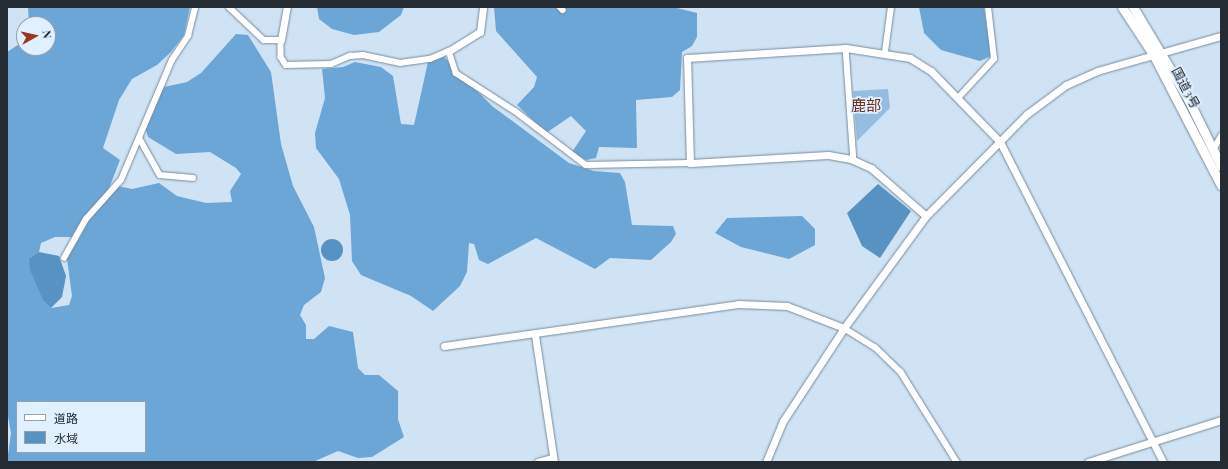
<!DOCTYPE html>
<meta charset="utf-8">
<style>
body{margin:0}
#map{position:relative;width:1228px;height:469px;overflow:hidden;background:#cfe3f5;font-family:"Playfair Display","Noto Sans JP",serif}
div>[style]{position:absolute}
.green>*{inset:0;background:#94bde1}
.forest>*{inset:0;background:#6ca6d7}
.water>*{inset:0;background:#5792c2}
.round{border-radius:50%}
.roads{filter:drop-shadow(0 0 1px #788b9b) drop-shadow(0 0 1px #788b9b)}
.minor>*{height:5.5px;margin:-2.75px;padding:0 2.75px;transform-origin:2.75px;border-radius:2.75px;background:#fff}
.tertiary>*{height:7px;margin:-3.5px;padding:0 3.5px;transform-origin:3.5px;border-radius:3.5px;background:#fff}
.trunk>*{height:9px;margin:-4.5px;padding:0 4.5px;transform-origin:4.5px;border-radius:4.5px;background:#fff}
span{translate:-50% -50%;white-space:nowrap;text-align:center;line-height:1.15;-webkit-text-stroke:3.5px #e0f0ff;paint-order:stroke}
.street-label{font-size:13px;color:#242b32}
.quarter-label{font-size:15px;color:#702d1c}
.frame{position:absolute;inset:0;border:8px solid #242b32;pointer-events:none}
.legend{position:absolute;left:16px;top:401px;width:130px;height:52px;box-sizing:border-box;background:#e0f0ff;border:1px solid #95a1ad;margin:0;padding:5px 7px;list-style:none;font-size:12px;color:#242b32}
.legend li{display:flex;align-items:center;gap:8px;height:20px}
.legend b{width:20px;border:1px solid #95a1ad}
.north{position:absolute;left:16px;top:16px;width:40px;height:40px;box-sizing:border-box;background:#e0f0ff;border:1px solid #95a1ad;border-radius:50%;rotate:82deg;font-size:11px;font-weight:700;line-height:16px;text-align:center;color:#242b32}
.north::after{content:'';display:block;margin:auto;width:14px;height:18px;background:#9e361c;clip-path:polygon(50% 0,100% 100%,50% 72%,0 100%)}
</style>
<div id="map">
<div class="green">
<div style="clip-path:polygon(888px 89px,890px 108px,857px 141px,853px 91px)"></div>
</div>
<div class="forest">
<div style="clip-path:polygon(evenodd,28px 7px,190px 7px,184px 35px,171px 52px,157px 65px,132px 79px,119px 100px,103px 148px,120px 160px,108px 191px,82px 219px,72px 237px,55px 237px,41px 243px,39px 252px,29px 258px,43px 299px,51px 308px,69px 305px,72px 296px,67px 259px,89px 220px,118px 186px,132px 189px,159px 183px,177px 196px,206px 203px,232px 202px,230px 191px,241px 174px,236px 168px,210px 152px,176px 154px,148px 137px,145px 127px,164px 87px,187px 82px,201px 73px,236px 34px,248px 35px,271px 72px,281px 144px,293px 186px,314px 227px,325px 278px,321px 292px,304px 305px,300px 315px,306px 325px,306px 339px,314px 339px,329px 326px,353px 332px,358px 368px,365px 375px,379px 375px,398px 391px,398px 419px,404px 437px,372px 457px,358px 458px,338px 451px,313px 462px,7px 462px,11px 433px,7px 411px,7px 52px,24px 41px,24px 48px,48px 48px,48px 24px,29px 24px,28px 7px,17px 402px,145px 402px,145px 452px,17px 452px,17px 402px)"></div>
<div style="clip-path:polygon(317px 7px,404px 7px,401px 15px,379px 32px,354px 35px,332px 29px,319px 19px)"></div>
<div style="clip-path:polygon(494px 7px,673px 7px,697px 13px,697px 37px,692px 46px,682px 52px,680px 90px,672px 97px,636px 100px,637px 148px,599px 147px,596px 158px,586px 160px,572px 152px,586px 131px,571px 116px,546px 133px,517px 105px,534px 87px,537px 77px,496px 31px)"></div>
<div style="clip-path:polygon(919px 7px,984px 7px,991px 56px,980px 61px,941px 50px,924px 33px)"></div>
<div style="clip-path:polygon(444px 57px,492px 106px,569px 163px,594px 171px,620px 173px,625px 182px,632px 225px,673px 226px,676px 234px,671px 242px,651px 260px,610px 258px,595px 269px,536px 238px,488px 264px,479px 260px,474px 244px,469px 243px,467px 272px,460px 286px,433px 311px,411px 296px,361px 275px,352px 261px,350px 215px,339px 179px,316px 148px,315px 133px,325px 98px,322px 69px,343px 67px,355px 62px,381px 67px,393px 76px,401px 124px,414px 125px,428px 62px)"></div>
<div style="clip-path:polygon(802px 216px,815px 229px,815px 245px,789px 259px,741px 247px,715px 233px,727px 218px)"></div>
</div>
<div class="water">
<div style="clip-path:polygon(878px 184px,911px 211px,880px 258px,862px 246px,847px 213px)"></div>
<div class="round" style="left:321px;top:239px;width:22px;height:22px"></div>
<div style="clip-path:polygon(39px 252px,59px 256px,66px 276px,62px 297px,51px 308px,43px 300px,30px 270px,29px 258px)"></div>
</div>
<div class="roads">
<div class="minor">
<div style="left:229px;top:7px;width:48px;rotate:43.3deg"></div>
<div style="left:264px;top:40px;width:17px"></div>
<div style="left:281px;top:40px;width:17px;rotate:90deg"></div>
<div style="left:281px;top:57px;width:9px;rotate:58deg"></div>
<div style="left:286px;top:65px;width:45px;rotate:-1.3deg"></div>
<div style="left:331px;top:64px;width:21px;rotate:-23deg"></div>
<div style="left:350px;top:56px;width:13px;rotate:-4deg"></div>
<div style="left:363px;top:55px;width:38px;rotate:12deg"></div>
<div style="left:400px;top:63px;width:30px;rotate:-8deg"></div>
<div style="left:430px;top:59px;width:21px;rotate:-23deg"></div>
<div style="left:449px;top:51px;width:23px;rotate:72deg"></div>
<div style="left:456px;top:73px;width:70px;rotate:32.8deg"></div>
<div style="left:515px;top:111px;width:89px;rotate:37.3deg"></div>
<div style="left:586px;top:165px;width:104px;rotate:-1.1deg"></div>
<div style="left:560px;top:7px;width:4px;rotate:45deg"></div>
<div style="left:846px;top:48px;width:113px;rotate:86deg"></div>
<div style="left:885px;top:52px;width:45px;rotate:-82.4deg"></div>
<div style="left:958px;top:98px;width:53px;rotate:-47.3deg"></div>
<div style="left:994px;top:59px;width:52px;rotate:-96.6deg"></div>
<div style="left:140px;top:139px;width:41px;rotate:60.9deg"></div>
<div style="left:160px;top:175px;width:33px;rotate:5deg"></div>
<div style="left:1213px;top:150px;width:16px;rotate:-60deg"></div>
<div style="left:64px;top:258px;width:45px;rotate:-60.6deg"></div>
<div style="left:86px;top:219px;width:52px;rotate:-48.1deg"></div>
<div style="left:121px;top:180px;width:130px;rotate:-67deg"></div>
<div style="left:172px;top:60px;width:29px;rotate:-56deg"></div>
<div style="left:188px;top:36px;width:30px;rotate:-76deg"></div>
<div style="left:844px;top:328px;width:36px;rotate:32deg"></div>
<div style="left:875px;top:347px;width:36px;rotate:44deg"></div>
<div style="left:901px;top:372px;width:106px;rotate:58.1deg"></div>
<div style="left:538px;top:462px;width:16px;rotate:-15deg"></div>
</div>
<div class="tertiary">
<div style="left:281px;top:40px;width:34px;rotate:-80deg"></div>
<div style="left:449px;top:51px;width:36px;rotate:-32deg"></div>
<div style="left:480px;top:32px;width:25px;rotate:-83deg"></div>
<div style="left:926px;top:216px;width:73px;rotate:-138.9deg"></div>
<div style="left:871px;top:168px;width:22px;rotate:-156deg"></div>
<div style="left:851px;top:159px;width:23px;rotate:-170deg"></div>
<div style="left:828px;top:155px;width:138px;rotate:176.7deg"></div>
<div style="left:690px;top:163px;width:105px;rotate:-91.6deg"></div>
<div style="left:687px;top:58px;width:159px;rotate:-3.6deg"></div>
<div style="left:846px;top:48px;width:65px;rotate:8.9deg"></div>
<div style="left:910px;top:58px;width:25px;rotate:32deg"></div>
<div style="left:931px;top:71px;width:99px;rotate:45.8deg"></div>
<div style="left:1000px;top:142px;width:359px;rotate:63deg"></div>
<div style="left:535px;top:335px;width:128px;rotate:81.5deg"></div>
<div style="left:444px;top:346px;width:297px;rotate:-8.1deg"></div>
<div style="left:738px;top:304px;width:49px;rotate:2.3deg"></div>
<div style="left:787px;top:306px;width:61px;rotate:21.1deg"></div>
<div style="left:766px;top:462px;width:44px;rotate:-67.5deg"></div>
<div style="left:783px;top:421px;width:111px;rotate:-56.7deg"></div>
<div style="left:844px;top:328px;width:139px;rotate:-53.8deg"></div>
<div style="left:926px;top:216px;width:144px;rotate:-45.3deg"></div>
<div style="left:1027px;top:114px;width:49px;rotate:-36.6deg"></div>
<div style="left:1066px;top:85px;width:34px;rotate:-24deg"></div>
<div style="left:1097px;top:71px;width:129px;rotate:-15.8deg"></div>
<div style="left:1088px;top:462px;width:139px;rotate:-17.5deg"></div>
</div>
<div class="trunk">
<div style="left:1122px;top:7px;width:56px;rotate:56.6deg"></div>
<div style="left:1153px;top:54px;width:148px;rotate:62.6deg"></div>
<div style="left:1133px;top:7px;width:107px;rotate:59.1deg"></div>
<div style="left:1188px;top:99px;width:75px;rotate:63.8deg"></div>
</div>
</div>
<div class="street-label">
<span style="left:1186px;top:88px;rotate:62deg">国道3号</span>
</div>
<div class="quarter-label">
<span style="left:866px;top:106px">鹿部</span>
</div>
<div class="frame"></div>
<ul class="legend">
<li><b style="height:5px;background:#fff"></b>道路</li>
<li><b style="height:11px;background:#5792c2"></b>水域</li>
</ul>
<div class="north">N</div>
</div>
